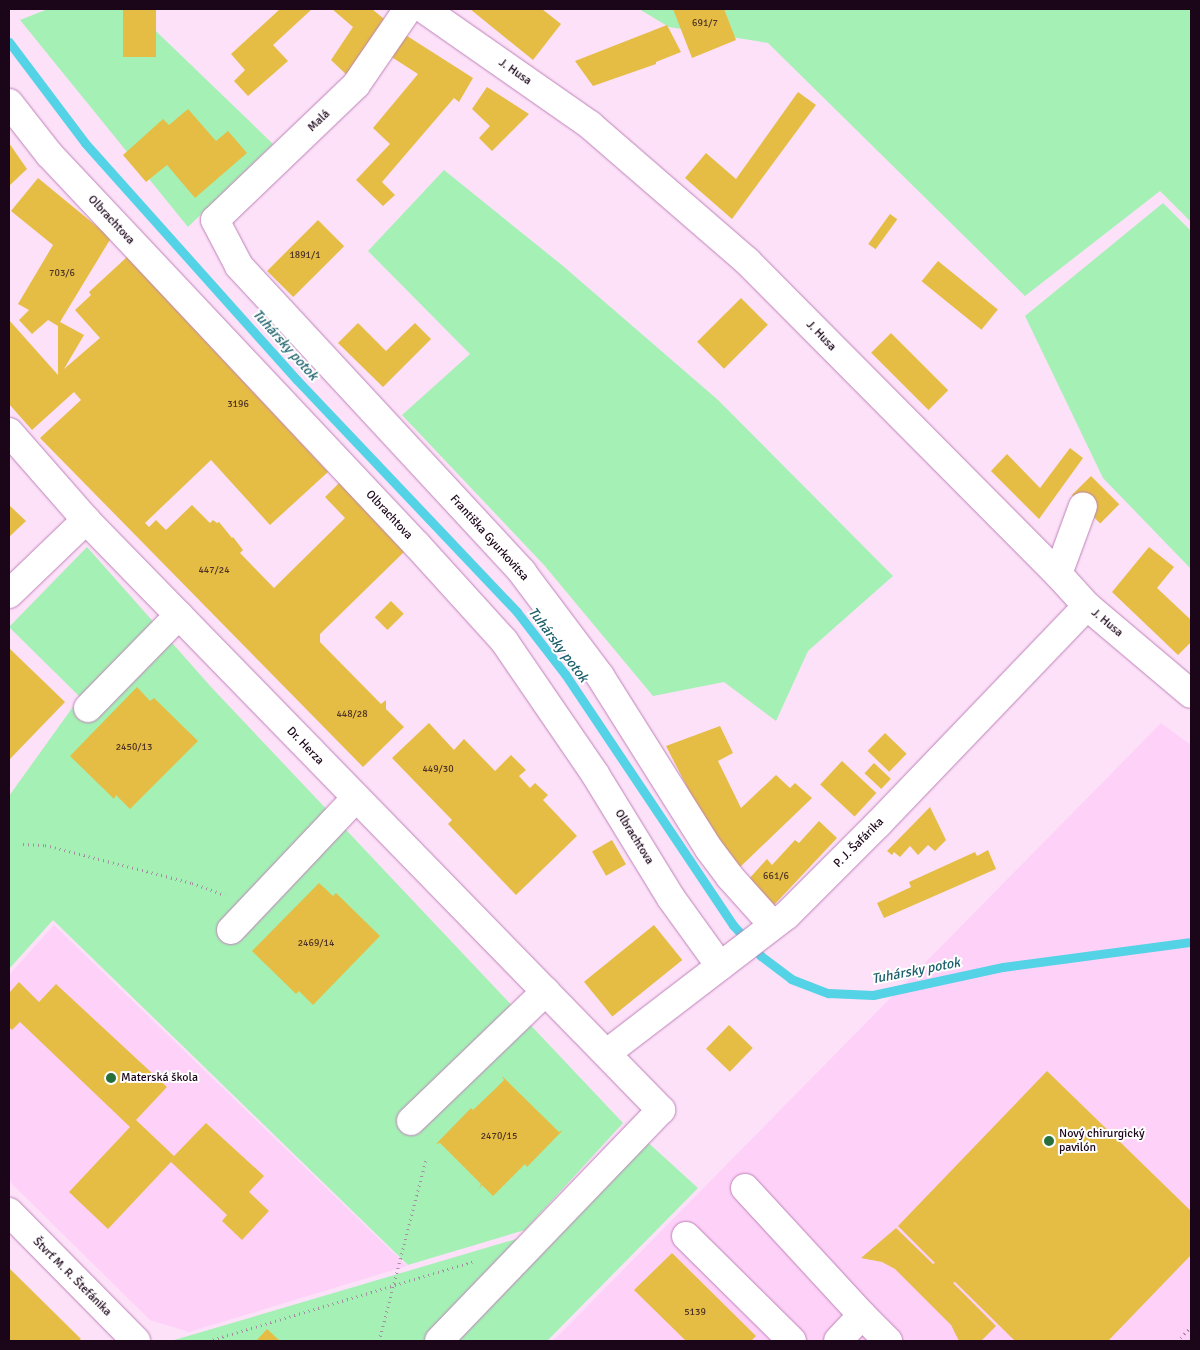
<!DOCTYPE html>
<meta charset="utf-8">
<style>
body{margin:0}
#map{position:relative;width:1200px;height:1350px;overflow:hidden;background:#fce1f8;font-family:Signika,sans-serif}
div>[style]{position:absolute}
.built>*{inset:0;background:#fed2f8}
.green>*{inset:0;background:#a5f0b5}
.stream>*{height:9px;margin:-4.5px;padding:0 4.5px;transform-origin:4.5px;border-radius:4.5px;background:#54d2e6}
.building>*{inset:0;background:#e5bd45;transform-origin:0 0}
.path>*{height:3px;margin-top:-1.5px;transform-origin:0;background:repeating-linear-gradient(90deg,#a68da3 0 1px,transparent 0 5px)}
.roads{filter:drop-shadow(0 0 1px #bf81b9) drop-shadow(0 0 1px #bf81b9)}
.minor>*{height:28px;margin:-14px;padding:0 14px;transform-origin:14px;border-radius:14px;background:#fff}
.dots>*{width:14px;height:14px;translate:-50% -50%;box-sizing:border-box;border:2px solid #fff;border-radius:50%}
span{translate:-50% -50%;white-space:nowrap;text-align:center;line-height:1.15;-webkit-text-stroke:4px #fff;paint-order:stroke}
.number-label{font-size:10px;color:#4e3324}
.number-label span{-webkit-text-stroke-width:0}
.street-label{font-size:12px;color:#1b0519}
.poi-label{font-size:12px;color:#1b0519}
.left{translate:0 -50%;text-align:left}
.water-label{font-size:14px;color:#1b606b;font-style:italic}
.frame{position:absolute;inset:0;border:10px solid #1b0519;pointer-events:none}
</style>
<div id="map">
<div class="built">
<div style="clip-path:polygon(1161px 723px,1191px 745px,1191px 1341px,553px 1341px)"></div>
<div style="clip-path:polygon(54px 925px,407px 1266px,189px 1332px,150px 1320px,9px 1181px,9px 975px)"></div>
</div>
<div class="green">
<div style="clip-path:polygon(48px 9px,133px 9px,273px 144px,188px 227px,20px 20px)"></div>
<div style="clip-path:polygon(639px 9px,1191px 9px,1191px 222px,1160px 191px,1025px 296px,768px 43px,669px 27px)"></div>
<div style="clip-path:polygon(444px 170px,563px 266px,718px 400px,893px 576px,808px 651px,776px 721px,724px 682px,653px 696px,544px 565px,402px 415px,470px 354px,368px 251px)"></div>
<div style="clip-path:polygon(1163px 203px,1191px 231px,1191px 569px,1103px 478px,1025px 316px)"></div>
<div style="clip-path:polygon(87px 547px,212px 688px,623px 1123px,525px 1230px,408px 1265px,53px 920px,9px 969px,9px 796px,80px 697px,9px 627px)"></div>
<div style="clip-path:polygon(633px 1129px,698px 1188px,547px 1341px,171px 1341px,523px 1237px)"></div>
</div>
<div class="stream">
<div style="left:9px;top:42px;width:126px;rotate:53deg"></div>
<div style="left:85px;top:143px;width:318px;rotate:48.2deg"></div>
<div style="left:297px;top:380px;width:320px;rotate:46.5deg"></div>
<div style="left:517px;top:612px;width:78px;rotate:52.3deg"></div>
<div style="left:565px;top:674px;width:302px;rotate:56.2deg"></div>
<div style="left:733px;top:925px;width:42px;rotate:47.9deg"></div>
<div style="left:761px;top:956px;width:38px;rotate:37deg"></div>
<div style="left:791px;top:979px;width:40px;rotate:21deg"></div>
<div style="left:828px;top:993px;width:45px;rotate:2.5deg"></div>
<div style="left:873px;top:995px;width:133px;rotate:-12.2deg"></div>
<div style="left:1003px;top:967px;width:190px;rotate:-7.6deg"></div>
</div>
<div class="building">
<div style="left:123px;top:9px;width:33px;height:48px"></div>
<div style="clip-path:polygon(280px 9px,312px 9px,273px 45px,288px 61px,248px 96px,234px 81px,245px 70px,231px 54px)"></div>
<div style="clip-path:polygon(332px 9px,372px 9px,389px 23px,350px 78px,331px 60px,353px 27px)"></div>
<div style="clip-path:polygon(470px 9px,542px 9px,561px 24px,533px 60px)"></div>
<div style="clip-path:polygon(673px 9px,724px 9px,736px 40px,692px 58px)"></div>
<div style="clip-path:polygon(667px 25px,681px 52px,656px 62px,656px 64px,593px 86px,575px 61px)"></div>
<div style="clip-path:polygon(404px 34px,473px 78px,459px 102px,454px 98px,382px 182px,395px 195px,383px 206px,356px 180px,390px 144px,373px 128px,418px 74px,390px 56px)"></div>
<div style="clip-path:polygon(487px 87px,529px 114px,492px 151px,479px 138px,490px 126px,472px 109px)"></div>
<div style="clip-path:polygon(798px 92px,816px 105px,732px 219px,685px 178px,706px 153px,736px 179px)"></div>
<div style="clip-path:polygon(188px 109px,216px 141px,228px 131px,247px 153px,195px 198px,167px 165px,146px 182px,123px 155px,163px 119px,169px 125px)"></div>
<div style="clip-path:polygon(9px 143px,27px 169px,9px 186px)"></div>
<div style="clip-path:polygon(38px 178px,111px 238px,60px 322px,84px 335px,64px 369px,100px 338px,75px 310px,91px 295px,89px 292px,127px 257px,328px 472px,270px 525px,211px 460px,145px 523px,149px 527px,156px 520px,166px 530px,192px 505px,210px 523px,213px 520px,217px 523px,219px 522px,232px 538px,233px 537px,243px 550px,240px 553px,274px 588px,345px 518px,325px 497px,339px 483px,405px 551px,320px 634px,320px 642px,381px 704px,386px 700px,386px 709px,404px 727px,363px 767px,40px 438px,81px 400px,74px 392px,32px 430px,9px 404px,9px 320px,58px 375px,58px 326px,48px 320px,32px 334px,19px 320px,29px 310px,18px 304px,53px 245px,11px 211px)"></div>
<div style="left:890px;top:214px;width:9px;height:37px;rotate:36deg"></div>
<div style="left:318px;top:220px;width:37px;height:72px;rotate:45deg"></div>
<div style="left:938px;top:261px;width:77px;height:26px;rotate:39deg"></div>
<div style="left:741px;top:298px;width:38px;height:62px;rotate:45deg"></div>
<div style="clip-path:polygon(358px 323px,386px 351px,415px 323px,431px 339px,383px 387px,338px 343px)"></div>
<div style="left:891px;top:333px;width:81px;height:28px;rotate:45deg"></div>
<div style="clip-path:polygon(1070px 448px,1083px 458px,1039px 519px,991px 471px,1007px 454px,1040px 488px)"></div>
<div style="left:1091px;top:476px;width:40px;height:27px;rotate:45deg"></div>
<div style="clip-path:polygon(9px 505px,26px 521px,9px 537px)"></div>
<div style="clip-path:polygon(1149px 547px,1174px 567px,1157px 588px,1191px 620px,1191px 642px,1178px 655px,1112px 592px)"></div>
<div style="left:391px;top:601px;width:18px;height:23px;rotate:45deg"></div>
<div style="clip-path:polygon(9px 648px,65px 702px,9px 760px)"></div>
<div style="clip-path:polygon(137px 687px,150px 701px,154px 698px,198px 741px,130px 809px,116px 795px,114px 799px,70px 756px)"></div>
<div style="clip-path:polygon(429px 723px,454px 750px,464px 739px,495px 771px,511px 755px,526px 770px,519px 776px,530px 788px,535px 783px,548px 795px,543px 800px,577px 836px,516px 895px,448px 824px,452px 820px,392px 758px)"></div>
<div style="clip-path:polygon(720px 726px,733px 753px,718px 761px,741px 808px,776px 775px,790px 788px,795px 783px,812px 798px,737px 870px,721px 853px,666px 746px)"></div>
<div style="left:885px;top:733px;width:30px;height:25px;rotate:44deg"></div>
<div style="left:842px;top:761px;width:47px;height:32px;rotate:43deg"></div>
<div style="left:874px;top:763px;width:23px;height:14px;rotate:43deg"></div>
<div style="clip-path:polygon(930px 807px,946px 840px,935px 851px,928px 845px,918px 855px,910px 846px,900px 857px,894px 852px,892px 855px,887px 851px)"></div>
<div style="clip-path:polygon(819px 821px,837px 838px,774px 905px,748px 880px,767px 859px,772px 865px,795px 840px,799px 843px)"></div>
<div style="left:612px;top:840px;width:28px;height:23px;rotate:60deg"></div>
<div style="clip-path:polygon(988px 850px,996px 869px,884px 918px,877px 903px,911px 887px,909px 882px,975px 852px,977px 856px)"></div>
<div style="clip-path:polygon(319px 883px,333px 896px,336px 893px,380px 936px,313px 1005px,299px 991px,296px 994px,252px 951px)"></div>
<div style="left:654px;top:925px;width:45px;height:90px;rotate:51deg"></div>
<div style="clip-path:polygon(19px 982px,39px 1002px,56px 984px,167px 1087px,136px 1120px,174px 1156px,206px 1123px,264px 1176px,249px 1192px,269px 1211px,242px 1240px,222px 1221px,227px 1215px,171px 1162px,108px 1229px,69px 1192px,130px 1127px,20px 1022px,12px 1030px,9px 1027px,9px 993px)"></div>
<div style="left:729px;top:1025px;width:33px;height:33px;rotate:44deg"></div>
<div style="clip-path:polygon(1047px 1071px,1191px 1211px,1191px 1255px,1108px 1341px,1015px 1341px,955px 1282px,953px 1283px,996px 1326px,981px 1341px,959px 1341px,951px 1325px,895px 1269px,882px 1262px,861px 1258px,896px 1228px,933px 1264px,935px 1263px,898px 1226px)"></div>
<div style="clip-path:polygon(502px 1076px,559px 1132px,563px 1130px,527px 1167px,525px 1164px,493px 1196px,482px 1185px,479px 1189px,481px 1184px,440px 1143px,436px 1144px,471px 1108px,473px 1110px,494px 1090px,504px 1080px)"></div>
<div style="clip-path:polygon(672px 1253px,756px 1336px,751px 1341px,686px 1341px,634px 1290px)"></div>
<div style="clip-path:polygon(9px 1268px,81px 1339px,78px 1341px,9px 1341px)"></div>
<div style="clip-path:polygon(267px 1329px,280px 1341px,256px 1341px)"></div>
</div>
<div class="path">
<div style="left:23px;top:844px;width:22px;rotate:3deg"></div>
<div style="left:45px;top:845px;width:152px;rotate:14.5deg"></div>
<div style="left:192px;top:883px;width:35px;rotate:20deg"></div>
<div style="left:208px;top:1341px;width:279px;rotate:-16.7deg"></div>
<div style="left:379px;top:1341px;width:188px;rotate:-75.5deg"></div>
<div style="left:1177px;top:1341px;width:20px;rotate:-45deg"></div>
</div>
<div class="roads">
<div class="minor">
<div style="left:408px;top:9px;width:92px;rotate:124.4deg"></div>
<div style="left:356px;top:85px;width:195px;rotate:136.2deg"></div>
<div style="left:215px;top:220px;width:52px;rotate:62.4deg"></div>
<div style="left:239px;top:266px;width:417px;rotate:47.2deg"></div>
<div style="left:522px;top:572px;width:130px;rotate:53.1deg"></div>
<div style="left:600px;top:676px;width:204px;rotate:57.8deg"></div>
<div style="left:709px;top:849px;width:35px;rotate:53deg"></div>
<div style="left:730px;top:877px;width:64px;rotate:48.1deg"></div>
<div style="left:424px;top:9px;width:203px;rotate:34.9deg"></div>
<div style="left:590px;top:125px;width:208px;rotate:40.9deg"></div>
<div style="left:747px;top:261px;width:441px;rotate:45.2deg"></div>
<div style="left:1058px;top:574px;width:43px;rotate:47.8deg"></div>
<div style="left:1087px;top:606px;width:136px;rotate:40.2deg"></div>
<div style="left:9px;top:103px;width:65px;rotate:51.9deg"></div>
<div style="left:49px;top:154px;width:537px;rotate:46.74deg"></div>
<div style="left:417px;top:545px;width:130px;rotate:47.8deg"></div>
<div style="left:504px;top:641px;width:161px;rotate:55.6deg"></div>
<div style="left:595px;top:774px;width:145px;rotate:58.5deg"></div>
<div style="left:671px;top:898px;width:84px;rotate:54.2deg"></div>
<div style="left:9px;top:432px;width:117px;rotate:48.8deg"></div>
<div style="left:86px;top:520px;width:824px;rotate:45.74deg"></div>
<div style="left:661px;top:1110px;width:320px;rotate:133.9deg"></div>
<div style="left:1058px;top:574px;width:72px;rotate:-69.8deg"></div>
<div style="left:9px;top:594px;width:107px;rotate:-43.9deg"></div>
<div style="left:88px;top:708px;width:130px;rotate:-45.6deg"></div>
<div style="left:231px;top:930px;width:182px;rotate:-46.6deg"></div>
<div style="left:607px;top:1053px;width:227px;rotate:-37.5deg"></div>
<div style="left:787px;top:915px;width:129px;rotate:-45deg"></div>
<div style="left:878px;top:824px;width:302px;rotate:-46.2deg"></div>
<div style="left:411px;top:1121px;width:187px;rotate:-43.9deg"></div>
<div style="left:745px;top:1188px;width:173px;rotate:47.3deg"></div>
<div style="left:862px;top:1315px;width:35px;rotate:133deg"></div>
<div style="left:9px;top:1212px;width:181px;rotate:45.4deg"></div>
<div style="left:686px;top:1236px;width:149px;rotate:44.7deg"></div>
<div style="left:862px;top:1315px;width:37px;rotate:45deg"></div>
</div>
</div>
<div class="dots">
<div style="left:111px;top:1078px;background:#27703d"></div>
<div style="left:1049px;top:1141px;background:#27703d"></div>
</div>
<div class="number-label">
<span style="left:705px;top:24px">691/7</span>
<span style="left:305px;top:256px">1891/1</span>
<span style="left:62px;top:274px">703/6</span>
<span style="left:238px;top:405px">3196</span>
<span style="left:214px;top:571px">447/24</span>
<span style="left:352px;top:715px">448/28</span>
<span style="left:134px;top:748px">2450/13</span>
<span style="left:438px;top:770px">449/30</span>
<span style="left:776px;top:877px">661/6</span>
<span style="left:316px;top:944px">2469/14</span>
<span style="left:499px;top:1137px">2470/15</span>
<span style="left:695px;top:1313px">5139</span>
</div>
<div class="street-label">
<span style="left:515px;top:72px;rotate:35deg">J. Husa</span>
<span style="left:319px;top:121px;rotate:-44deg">Malá</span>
<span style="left:111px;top:220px;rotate:47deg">Olbrachtova</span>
<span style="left:821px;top:336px;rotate:46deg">J. Husa</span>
<span style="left:389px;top:515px;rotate:47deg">Olbrachtova</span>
<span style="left:489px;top:538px;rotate:48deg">Františka Gyurkovitsa</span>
<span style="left:1107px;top:623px;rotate:40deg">J. Husa</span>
<span style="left:305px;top:746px;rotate:46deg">Dr. Herza</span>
<span style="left:634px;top:837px;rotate:58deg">Olbrachtova</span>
<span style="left:859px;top:843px;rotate:-45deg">P. J. Šafárika</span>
<span style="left:72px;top:1277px;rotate:45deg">Štvrť M. R. Štefánika</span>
</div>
<div class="poi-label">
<span class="left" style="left:121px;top:1078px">Materská škola</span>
<span class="left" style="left:1059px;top:1141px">Nový chirurgický<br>pavilón</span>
</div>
<div class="water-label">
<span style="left:285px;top:345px;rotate:48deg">Tuhársky potok</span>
<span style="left:558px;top:645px;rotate:53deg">Tuhársky potok</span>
<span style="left:916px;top:971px;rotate:-11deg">Tuhársky potok</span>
</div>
<div class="frame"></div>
</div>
